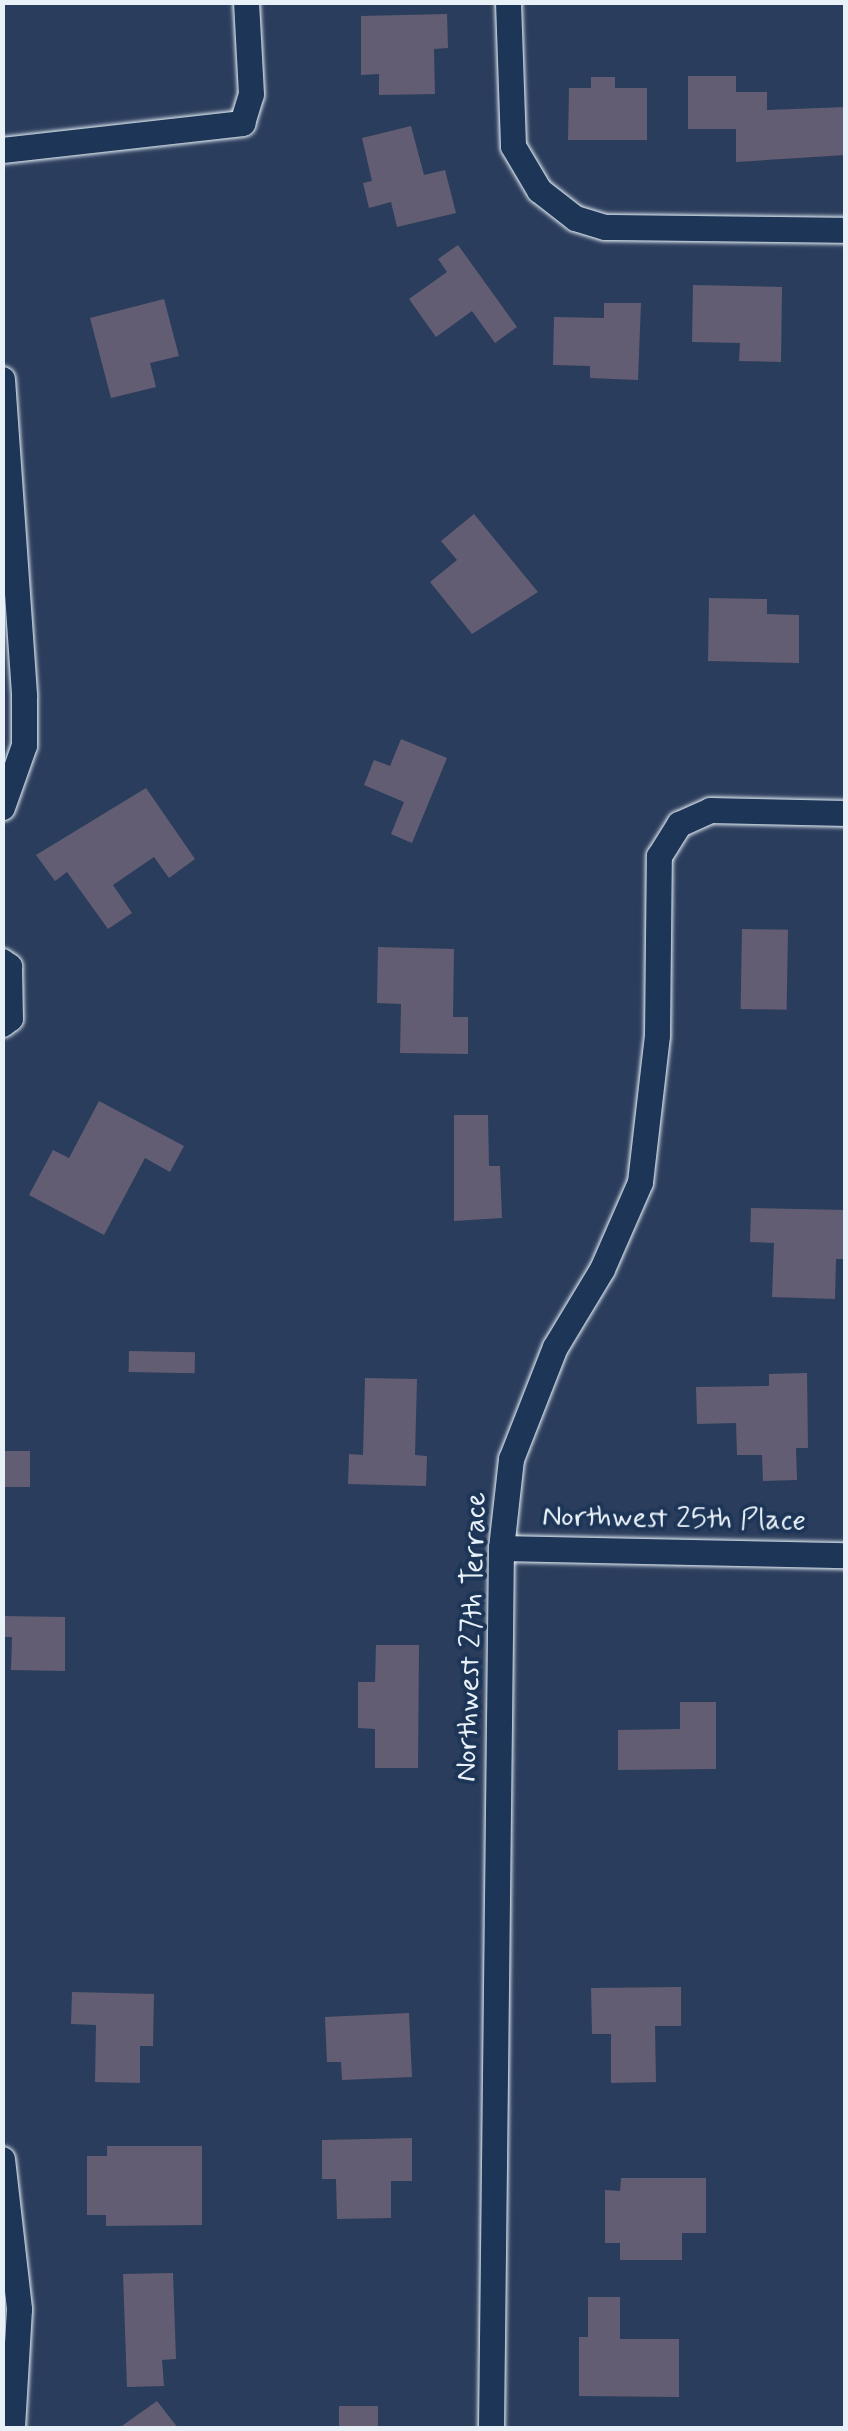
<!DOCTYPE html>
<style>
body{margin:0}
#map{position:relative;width:848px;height:2431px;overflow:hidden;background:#2b3d5c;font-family:Mynerve,sans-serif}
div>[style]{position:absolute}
.building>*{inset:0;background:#625d72;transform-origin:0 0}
.roads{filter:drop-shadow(0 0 2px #e8f1f8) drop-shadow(0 0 2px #e8f1f8)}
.minor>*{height:25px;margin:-12.5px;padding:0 12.5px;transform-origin:12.5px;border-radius:12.5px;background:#1d3557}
span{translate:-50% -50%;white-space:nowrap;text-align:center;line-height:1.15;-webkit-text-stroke:8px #1d3557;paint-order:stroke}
.street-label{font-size:30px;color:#e8f1f8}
.frame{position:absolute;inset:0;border:5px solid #e8f1f8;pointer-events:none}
</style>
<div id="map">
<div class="building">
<div style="clip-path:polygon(447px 14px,448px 48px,434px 49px,435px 94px,379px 95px,379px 74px,361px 75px,361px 16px)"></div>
<div style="clip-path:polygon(688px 76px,736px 76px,736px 92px,767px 92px,767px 110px,846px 107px,846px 155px,736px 162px,736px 129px,688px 129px)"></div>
<div style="clip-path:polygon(591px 77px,615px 77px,615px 88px,647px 88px,647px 140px,568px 140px,569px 88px,591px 88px)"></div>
<div style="clip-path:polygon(411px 126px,424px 175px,445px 170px,456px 213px,397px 227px,391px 202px,369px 208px,363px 183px,372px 181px,362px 138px)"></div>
<div style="clip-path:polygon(458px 245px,517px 327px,495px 343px,472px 311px,436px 337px,409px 299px,447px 272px,438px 259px)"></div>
<div style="clip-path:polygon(693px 285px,782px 287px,781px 362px,739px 361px,740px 343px,692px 342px)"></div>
<div style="clip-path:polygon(164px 299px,179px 356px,150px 363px,156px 387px,111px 398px,90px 318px)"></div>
<div style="clip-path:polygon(604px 303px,641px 303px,638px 380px,590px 378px,590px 366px,553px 365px,554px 317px,604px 318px)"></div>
<div style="clip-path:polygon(474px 514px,538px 592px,472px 634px,430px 582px,457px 560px,441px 541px)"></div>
<div style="clip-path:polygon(709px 598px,767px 599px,767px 614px,799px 615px,799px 663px,708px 661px)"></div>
<div style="clip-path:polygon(401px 739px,447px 758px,412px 843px,391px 834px,404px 802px,364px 785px,374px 760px,390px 766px)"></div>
<div style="clip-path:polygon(146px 788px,195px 859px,169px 878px,154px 857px,113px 885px,132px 913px,108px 929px,67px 872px,55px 881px,36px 855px)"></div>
<div style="left:742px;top:929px;width:46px;height:80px;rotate:1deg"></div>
<div style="clip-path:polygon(378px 947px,454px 949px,453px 1017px,468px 1017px,468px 1054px,400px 1053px,401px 1004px,377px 1003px)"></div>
<div style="clip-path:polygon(99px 1101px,184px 1146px,170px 1172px,145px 1158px,104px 1235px,29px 1195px,53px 1150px,69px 1158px)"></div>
<div style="clip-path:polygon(454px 1115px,488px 1115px,489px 1166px,500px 1166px,502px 1218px,454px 1221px)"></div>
<div style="clip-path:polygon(751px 1208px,846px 1210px,846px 1259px,836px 1259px,835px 1299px,772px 1297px,774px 1243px,750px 1242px)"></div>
<div style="left:129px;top:1351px;width:66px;height:21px;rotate:1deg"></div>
<div style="clip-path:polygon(807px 1373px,808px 1448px,796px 1448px,797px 1480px,763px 1481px,762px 1455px,737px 1455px,736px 1423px,697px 1424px,696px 1387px,769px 1386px,769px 1374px)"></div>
<div style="clip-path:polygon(365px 1378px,417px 1379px,415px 1455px,427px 1456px,426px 1486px,348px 1484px,349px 1454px,363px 1455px)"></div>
<div style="left:2px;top:1451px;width:28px;height:36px"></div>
<div style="clip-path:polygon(2px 1616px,65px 1617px,65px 1671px,11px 1670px,12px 1637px,2px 1637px)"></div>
<div style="clip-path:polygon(376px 1645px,419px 1645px,418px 1768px,375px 1768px,375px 1729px,358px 1728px,358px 1682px,375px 1682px)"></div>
<div style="clip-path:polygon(680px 1702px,716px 1702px,716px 1769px,618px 1770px,618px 1730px,680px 1729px)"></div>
<div style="clip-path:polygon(681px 1987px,681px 2026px,655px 2026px,656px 2082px,611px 2083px,611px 2034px,592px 2034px,591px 1988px)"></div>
<div style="clip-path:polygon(72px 1992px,154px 1994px,153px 2046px,140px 2046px,140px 2083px,95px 2082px,96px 2025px,71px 2024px)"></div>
<div style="clip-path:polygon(409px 2013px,412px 2077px,342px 2080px,341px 2062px,327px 2062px,325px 2017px)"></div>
<div style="clip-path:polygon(412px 2138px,412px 2181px,391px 2181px,391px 2218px,337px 2219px,336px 2179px,322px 2179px,322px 2140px)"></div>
<div style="clip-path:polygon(107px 2146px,202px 2146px,202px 2225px,106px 2226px,106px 2215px,87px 2215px,87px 2156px,107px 2156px)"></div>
<div style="clip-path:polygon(621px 2178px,706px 2178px,706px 2233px,682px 2233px,682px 2260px,620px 2260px,620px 2243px,605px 2243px,605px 2190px,620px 2191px)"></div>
<div style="clip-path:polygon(173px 2273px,176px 2359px,162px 2360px,164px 2386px,127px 2387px,123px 2274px)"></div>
<div style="clip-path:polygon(588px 2297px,620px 2297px,620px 2339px,679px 2339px,679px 2397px,579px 2396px,579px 2337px,588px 2337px)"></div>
<div style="clip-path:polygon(157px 2401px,178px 2428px,119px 2428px)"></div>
<div style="left:339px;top:2406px;width:39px;height:22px"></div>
</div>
<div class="roads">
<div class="minor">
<div style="left:508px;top:2px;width:144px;rotate:88deg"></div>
<div style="left:513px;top:146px;width:51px;rotate:59.4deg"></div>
<div style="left:539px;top:190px;width:46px;rotate:37.9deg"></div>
<div style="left:575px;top:218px;width:31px;rotate:17deg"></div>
<div style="left:605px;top:227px;width:241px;rotate:0.7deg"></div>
<div style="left:2px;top:150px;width:242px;rotate:-6.4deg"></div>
<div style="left:242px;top:123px;width:30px;rotate:-73deg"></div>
<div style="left:251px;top:94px;width:92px;rotate:-93.1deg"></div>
<div style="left:2px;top:379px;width:318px;rotate:86deg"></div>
<div style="left:24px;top:696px;width:49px;rotate:90deg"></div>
<div style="left:24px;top:745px;width:66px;rotate:109.5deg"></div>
<div style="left:2px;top:961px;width:9px;rotate:36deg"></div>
<div style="left:9px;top:966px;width:52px;rotate:88.9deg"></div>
<div style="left:10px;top:1018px;width:10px;rotate:143deg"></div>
<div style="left:501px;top:1548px;width:345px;rotate:1.2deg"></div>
<div style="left:2px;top:2159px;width:151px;rotate:83.5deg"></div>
<div style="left:19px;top:2309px;width:119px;rotate:93.4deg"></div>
<div style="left:491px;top:2428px;width:880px;rotate:-89.35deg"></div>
<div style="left:501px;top:1548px;width:90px;rotate:-83.6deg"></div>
<div style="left:511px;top:1459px;width:120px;rotate:-68.6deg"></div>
<div style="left:555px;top:1347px;width:91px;rotate:-58.9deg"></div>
<div style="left:602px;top:1269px;width:95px;rotate:-66.4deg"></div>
<div style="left:640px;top:1182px;width:148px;rotate:-83.4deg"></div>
<div style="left:657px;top:1035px;width:179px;rotate:-89.4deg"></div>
<div style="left:659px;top:856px;width:38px;rotate:-58deg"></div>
<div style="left:679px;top:824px;width:34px;rotate:-24deg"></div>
<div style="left:710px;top:810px;width:136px;rotate:1.3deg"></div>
</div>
</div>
<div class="street-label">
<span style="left:674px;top:1519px;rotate:1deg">Northwest 25th Place</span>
<span style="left:472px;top:1637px;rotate:-88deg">Northwest 27th Terrace</span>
</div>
<div class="frame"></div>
</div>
